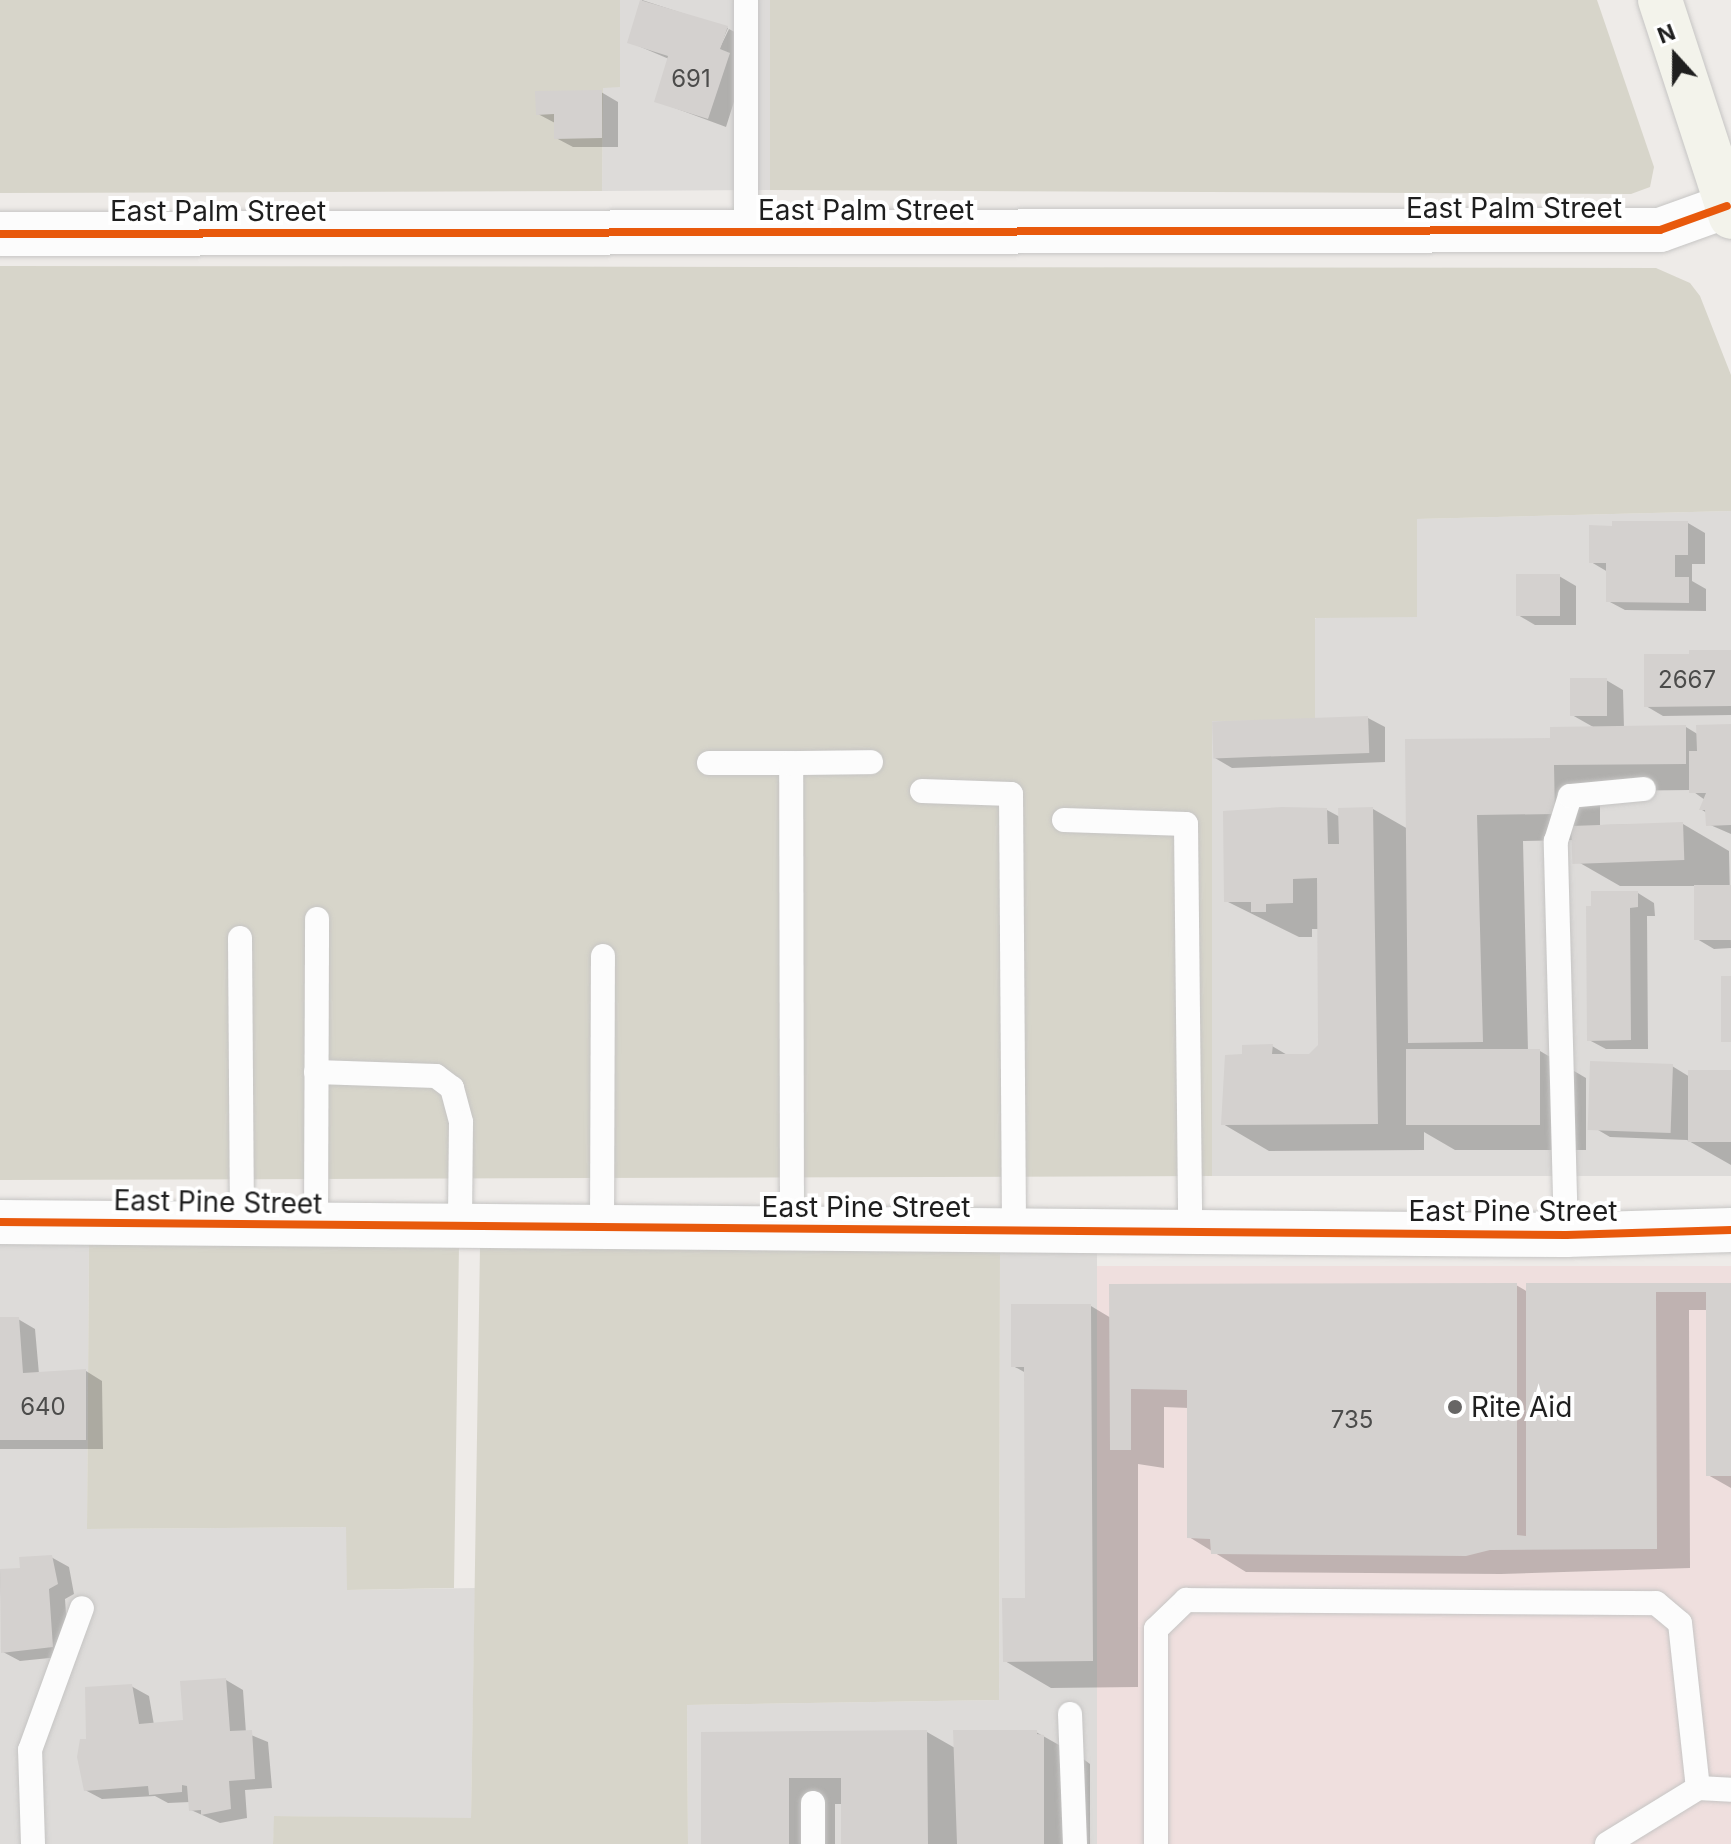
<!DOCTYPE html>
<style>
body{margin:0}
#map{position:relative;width:1731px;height:1844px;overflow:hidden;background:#eeebe8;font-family:Inter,sans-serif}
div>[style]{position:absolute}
.residential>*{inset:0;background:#dddbd9}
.commercial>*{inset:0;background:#efdfde;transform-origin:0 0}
.construction>*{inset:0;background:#d7d5ca}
.shadow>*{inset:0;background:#0003}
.building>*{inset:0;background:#d4d1cf;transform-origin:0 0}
.roads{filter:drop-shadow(0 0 2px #c6c5c4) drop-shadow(0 0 2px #c6c5c4)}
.service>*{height:24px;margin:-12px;padding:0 12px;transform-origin:12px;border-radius:12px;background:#fcfcfc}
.minor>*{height:44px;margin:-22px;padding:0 22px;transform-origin:22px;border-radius:22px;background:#fcfcfc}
.secondary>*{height:44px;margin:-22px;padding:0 22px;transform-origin:22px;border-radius:22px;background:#f3f3eb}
.cycleway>*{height:8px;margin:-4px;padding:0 4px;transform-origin:4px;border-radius:4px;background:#e8590c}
.dots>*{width:22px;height:22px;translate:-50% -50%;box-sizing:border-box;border:4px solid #fff;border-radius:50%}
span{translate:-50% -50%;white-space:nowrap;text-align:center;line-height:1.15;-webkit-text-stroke:8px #fff;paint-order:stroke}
.number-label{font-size:24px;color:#4c4c4b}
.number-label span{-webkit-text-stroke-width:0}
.street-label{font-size:28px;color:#1f1f1f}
.poi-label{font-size:28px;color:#1f1f1f}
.left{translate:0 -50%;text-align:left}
.north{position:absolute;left:1635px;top:16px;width:80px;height:80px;-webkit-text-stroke:6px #fff;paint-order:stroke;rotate:339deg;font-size:22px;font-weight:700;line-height:32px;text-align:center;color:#1f1f1f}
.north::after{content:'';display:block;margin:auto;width:28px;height:36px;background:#1f1f1f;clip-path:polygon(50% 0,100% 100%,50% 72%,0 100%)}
</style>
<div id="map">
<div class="residential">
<div style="clip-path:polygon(620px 0,770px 0,770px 190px,602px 191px,603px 87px,620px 87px)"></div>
<div style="clip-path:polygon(1731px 511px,1731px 1176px,1212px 1176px,1212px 721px,1416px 519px)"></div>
<div style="clip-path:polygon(0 1240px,89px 1240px,87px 1529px,347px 1527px,347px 1590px,475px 1588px,471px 1819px,275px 1816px,273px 1844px,0 1844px)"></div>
<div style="clip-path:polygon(1000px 1250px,1097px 1250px,1098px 1844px,688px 1844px,687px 1705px,999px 1700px)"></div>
</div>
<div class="commercial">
<div style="left:1097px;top:1266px;width:634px;height:578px"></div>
</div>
<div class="construction">
<div style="clip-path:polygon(0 0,620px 0,620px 87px,603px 88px,602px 191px,0 193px)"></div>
<div style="clip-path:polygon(770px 0,1597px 0,1654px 167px,1650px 187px,1631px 194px,770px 190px)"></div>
<div style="clip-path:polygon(0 266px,1656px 268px,1690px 283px,1700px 296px,1731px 375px,1731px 511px,1417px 519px,1417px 617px,1315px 618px,1315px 720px,1212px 721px,1212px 1176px,0 1180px)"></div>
<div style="clip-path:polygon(89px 1240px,459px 1245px,454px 1588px,347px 1590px,346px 1527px,87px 1529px)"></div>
<div style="clip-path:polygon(480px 1246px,1000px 1250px,999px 1700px,687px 1705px,688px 1844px,273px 1844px,274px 1816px,471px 1818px)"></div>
</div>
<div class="shadow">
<div style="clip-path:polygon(642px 0,728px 28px,715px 58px,729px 29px,744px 37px,746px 64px,726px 127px,656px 101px,669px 59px,629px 42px)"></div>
<div style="clip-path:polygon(601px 92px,618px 102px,618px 147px,573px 147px,556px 138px,555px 123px,538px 114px)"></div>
<div style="clip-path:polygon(1688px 523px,1705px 533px,1705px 564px,1692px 564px,1692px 581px,1706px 589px,1706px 611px,1625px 610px,1608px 601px,1608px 572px,1591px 562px)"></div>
<div style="clip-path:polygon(1559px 576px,1576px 586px,1576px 625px,1535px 625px,1518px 615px)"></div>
<div style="clip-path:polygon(1731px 652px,1731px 715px,1663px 716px,1646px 706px,1692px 656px)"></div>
<div style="clip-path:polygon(1606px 680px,1623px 690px,1624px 728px,1686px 727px,1699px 735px,1731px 726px,1731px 834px,1708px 824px,1707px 813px,1702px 810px,1705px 800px,1691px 790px,1600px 791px,1600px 825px,1683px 824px,1729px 851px,1731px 948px,1714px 949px,1697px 939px,1696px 886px,1620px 886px,1573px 859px,1573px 840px,1523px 841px,1528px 1051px,1540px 1051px,1586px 1078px,1586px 1150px,1455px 1150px,1424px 1132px,1424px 1150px,1269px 1151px,1223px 1124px,1244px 1056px,1272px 1046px,1289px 1056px,1310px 1056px,1320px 1046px,1320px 929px,1312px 929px,1312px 937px,1299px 937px,1226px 901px,1327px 810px,1340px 817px,1373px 809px,1408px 829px,1552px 740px,1595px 728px,1572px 715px)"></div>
<div style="clip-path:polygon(1368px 718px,1385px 727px,1385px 762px,1232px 768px,1215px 758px)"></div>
<div style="clip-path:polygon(1638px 893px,1654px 903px,1655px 916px,1647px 916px,1648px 1049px,1606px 1049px,1589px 1040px,1588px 908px)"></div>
<div style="clip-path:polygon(1672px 1066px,1690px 1077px,1731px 1075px,1731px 1165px,1687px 1140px,1610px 1137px,1593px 1127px)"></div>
<div style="clip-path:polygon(1516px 1285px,1528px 1292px,1731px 1285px,1731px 1488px,1708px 1475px,1708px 1310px,1689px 1310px,1690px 1568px,1501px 1574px,1246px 1572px,1189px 1537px,1189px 1408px,1164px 1407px,1164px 1468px,1138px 1464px,1138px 1687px,1051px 1688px,1005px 1661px,1027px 1600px,1026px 1373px,1013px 1366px,1091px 1306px,1111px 1318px)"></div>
<div style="clip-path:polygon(0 1319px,18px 1319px,35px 1329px,39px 1374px,86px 1371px,102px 1381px,103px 1449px,0 1449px)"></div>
<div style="clip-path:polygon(51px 1557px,69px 1567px,74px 1594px,65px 1599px,69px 1656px,20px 1661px,3px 1652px,0 1571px,22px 1570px)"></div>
<div style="clip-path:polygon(226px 1680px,243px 1690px,246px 1733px,268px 1742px,272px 1788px,245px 1790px,247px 1818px,220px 1823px,191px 1810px,190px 1802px,168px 1803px,155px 1796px,102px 1799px,85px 1790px,88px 1740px,131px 1686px,149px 1696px,154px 1725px,186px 1722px)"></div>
<div style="clip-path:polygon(927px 1732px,955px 1748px,1036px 1732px,1082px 1758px,1090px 1764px,1090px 1844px,843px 1844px,843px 1804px,835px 1804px,835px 1844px,703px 1844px,703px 1734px)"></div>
</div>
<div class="building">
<div style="clip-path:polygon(640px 0,728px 26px,720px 49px,730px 53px,708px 119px,654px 102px,668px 56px,627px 43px)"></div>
<div style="clip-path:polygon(602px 90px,602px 138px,554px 139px,554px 114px,536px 115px,535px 91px)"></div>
<div style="clip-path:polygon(1612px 521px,1688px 521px,1688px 555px,1675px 555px,1675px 577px,1689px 577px,1689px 603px,1606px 602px,1606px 563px,1589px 563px,1589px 525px,1612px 526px)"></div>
<div style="left:1516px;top:574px;width:44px;height:42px"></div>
<div style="clip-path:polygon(1689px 650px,1731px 650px,1731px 706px,1644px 707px,1644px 654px,1689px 654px)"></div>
<div style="left:1570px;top:678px;width:37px;height:38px"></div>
<div style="left:1368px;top:716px;width:37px;height:156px;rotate:88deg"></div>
<div style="clip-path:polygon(1731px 724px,1731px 825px,1706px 826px,1705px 810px,1699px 810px,1706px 793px,1689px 793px,1689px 751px,1697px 751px,1696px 725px)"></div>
<div style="clip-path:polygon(1686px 725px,1686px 764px,1554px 765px,1555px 814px,1477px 815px,1483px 1042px,1408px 1043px,1405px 739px,1550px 738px,1550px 727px)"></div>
<div style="clip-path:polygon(1282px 807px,1327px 808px,1328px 844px,1339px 844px,1338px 808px,1373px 807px,1378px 1124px,1221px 1125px,1225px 1055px,1242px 1054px,1242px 1045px,1273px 1044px,1272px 1054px,1309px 1054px,1318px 1045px,1317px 878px,1293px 879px,1293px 903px,1266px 904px,1266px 912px,1251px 912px,1251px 902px,1224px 902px,1223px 811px)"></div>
<div style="left:1683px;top:822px;width:38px;height:112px;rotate:88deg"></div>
<div style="left:1694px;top:885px;width:37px;height:55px"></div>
<div style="clip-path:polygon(1591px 891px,1638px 891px,1638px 907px,1630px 908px,1631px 1040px,1587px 1041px,1586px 906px,1591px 906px)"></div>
<div style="left:1731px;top:976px;width:66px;height:10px;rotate:90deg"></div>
<div style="left:1406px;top:1049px;width:134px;height:76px"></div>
<div style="left:1673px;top:1064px;width:69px;height:83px;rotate:92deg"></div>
<div style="left:1731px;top:1070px;width:72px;height:43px;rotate:90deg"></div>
<div style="clip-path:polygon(1517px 1283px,1517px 1535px,1526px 1536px,1526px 1283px,1731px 1283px,1731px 1476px,1706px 1476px,1706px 1292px,1656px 1292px,1657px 1549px,1490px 1550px,1466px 1556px,1211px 1554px,1210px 1539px,1187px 1538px,1187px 1390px,1131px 1389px,1131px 1450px,1110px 1450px,1109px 1284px)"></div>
<div style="clip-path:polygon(1011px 1304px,1091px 1304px,1093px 1661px,1003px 1662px,1002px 1598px,1025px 1598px,1024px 1367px,1011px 1367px)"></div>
<div style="clip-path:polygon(0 1317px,19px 1317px,23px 1373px,86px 1369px,86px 1440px,0 1440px)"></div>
<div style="clip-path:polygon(52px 1555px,58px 1584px,49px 1589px,53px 1647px,1px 1653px,0 1569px,20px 1568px,19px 1557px)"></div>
<div style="clip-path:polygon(226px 1678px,230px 1731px,252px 1730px,255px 1779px,229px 1781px,231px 1809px,201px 1815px,201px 1810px,189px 1811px,187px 1786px,182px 1785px,182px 1792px,149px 1795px,148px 1786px,84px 1791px,77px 1757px,80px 1739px,86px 1739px,85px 1687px,132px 1684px,139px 1724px,183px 1720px,180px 1681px)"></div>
<div style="clip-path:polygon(927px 1730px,928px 1844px,841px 1844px,841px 1778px,789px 1778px,789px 1844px,701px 1844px,701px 1732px)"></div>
<div style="clip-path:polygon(953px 1730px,1037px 1730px,1037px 1734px,1044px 1735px,1044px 1844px,957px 1844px)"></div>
</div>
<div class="roads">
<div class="service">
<div style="left:746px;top:0;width:232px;rotate:90deg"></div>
<div style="left:709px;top:763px;width:82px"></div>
<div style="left:922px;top:791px;width:89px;rotate:1.9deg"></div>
<div style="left:1011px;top:794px;width:436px;rotate:89.6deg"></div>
<div style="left:1064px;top:820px;width:122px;rotate:1.9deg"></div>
<div style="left:1186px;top:824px;width:408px;rotate:89.4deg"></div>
<div style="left:240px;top:938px;width:286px;rotate:89.6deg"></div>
<div style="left:316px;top:1072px;width:120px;rotate:1.9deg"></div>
<div style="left:436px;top:1076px;width:20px;rotate:37deg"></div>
<div style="left:452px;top:1088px;width:35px;rotate:75deg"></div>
<div style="left:461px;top:1122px;width:104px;rotate:90.6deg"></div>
<div style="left:316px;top:1225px;width:306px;rotate:-89.8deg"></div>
<div style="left:602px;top:1227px;width:271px;rotate:-89.8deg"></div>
<div style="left:792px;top:1229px;width:466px;rotate:-90.1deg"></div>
<div style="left:791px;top:763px;width:80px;rotate:-0.7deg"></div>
<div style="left:1566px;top:1235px;width:394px;rotate:-91.5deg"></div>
<div style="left:1556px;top:841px;width:47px;rotate:-72.7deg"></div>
<div style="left:1570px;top:796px;width:74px;rotate:-5.4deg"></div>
<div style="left:1070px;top:1714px;width:130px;rotate:87.8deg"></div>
<div style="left:813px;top:1803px;width:41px;rotate:90deg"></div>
<div style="left:33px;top:1844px;width:94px;rotate:-91.8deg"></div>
<div style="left:30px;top:1750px;width:151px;rotate:-69.9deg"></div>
<div style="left:1156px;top:1844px;width:215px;rotate:-90deg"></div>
<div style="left:1156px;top:1629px;width:42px;rotate:-44deg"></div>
<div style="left:1186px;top:1600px;width:470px;rotate:0.4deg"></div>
<div style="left:1656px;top:1603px;width:31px;rotate:40deg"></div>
<div style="left:1680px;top:1623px;width:166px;rotate:83.8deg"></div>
<div style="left:1698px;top:1788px;width:33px;rotate:3deg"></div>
<div style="left:1607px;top:1844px;width:107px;rotate:-31.6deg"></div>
</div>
<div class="minor">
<div style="left:0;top:234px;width:1660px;rotate:-0.14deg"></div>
<div style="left:1660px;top:230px;width:71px;rotate:-19.7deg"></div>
<div style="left:0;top:1222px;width:1566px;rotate:0.48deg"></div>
<div style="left:1566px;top:1235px;width:165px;rotate:-1.7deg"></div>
</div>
<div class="secondary">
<div style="left:1660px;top:0;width:228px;rotate:71.9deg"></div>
</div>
</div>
<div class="cycleway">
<div style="left:0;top:234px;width:1660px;rotate:-0.14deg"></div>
<div style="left:1660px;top:230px;width:71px;rotate:-19.7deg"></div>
<div style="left:0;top:1222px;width:1566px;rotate:0.48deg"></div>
<div style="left:1566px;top:1235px;width:165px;rotate:-1.7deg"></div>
</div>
<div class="dots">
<div style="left:1455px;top:1407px;background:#676665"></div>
</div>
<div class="number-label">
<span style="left:691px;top:79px">691</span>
<span style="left:1687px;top:680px">2667</span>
<span style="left:43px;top:1407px">640</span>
<span style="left:1352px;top:1420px">735</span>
</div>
<div class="street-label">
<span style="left:1514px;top:208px">East Palm Street</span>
<span style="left:866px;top:210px">East Palm Street</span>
<span style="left:218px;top:211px">East Palm Street</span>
<span style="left:218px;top:1202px;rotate:1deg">East Pine Street</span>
<span style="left:866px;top:1207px">East Pine Street</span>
<span style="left:1513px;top:1211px">East Pine Street</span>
</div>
<div class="poi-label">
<span class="left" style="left:1471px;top:1407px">Rite Aid</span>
</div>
<div class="north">N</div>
</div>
